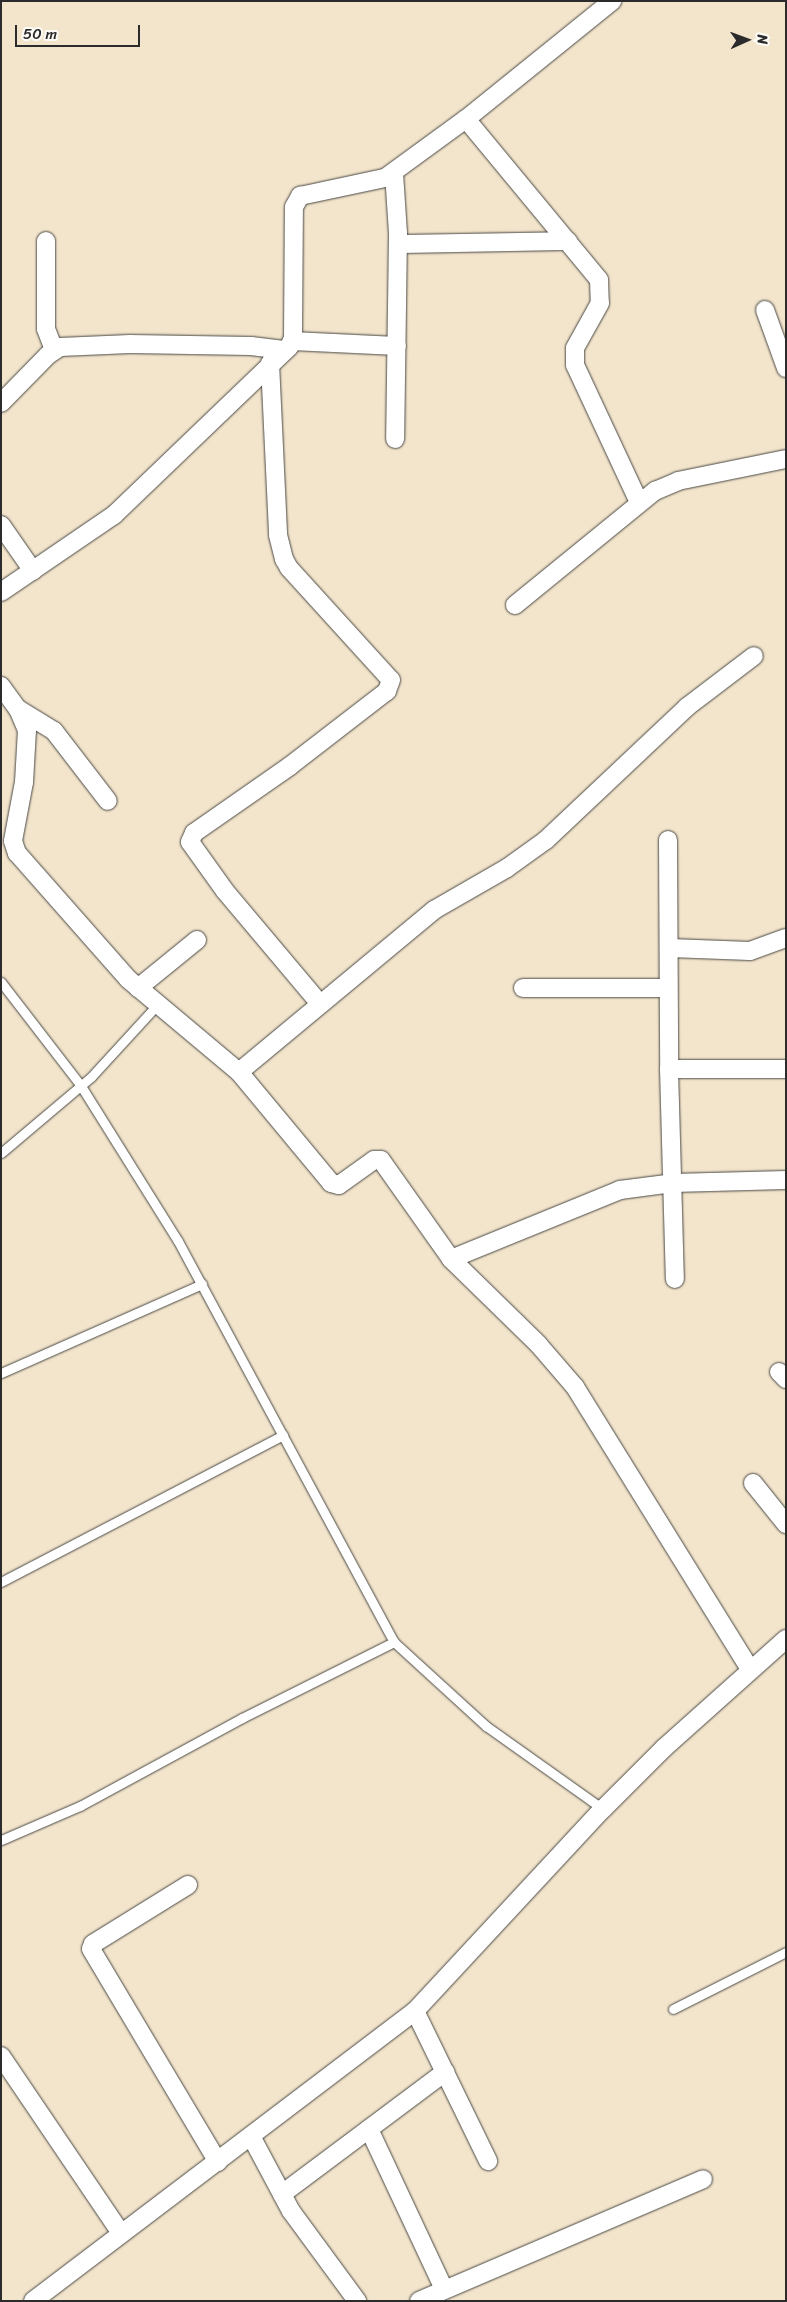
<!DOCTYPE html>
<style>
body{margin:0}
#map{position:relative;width:787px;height:2302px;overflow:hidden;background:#f3e5cc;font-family:Sriracha,sans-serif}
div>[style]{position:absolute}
.roads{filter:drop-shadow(0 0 1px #494743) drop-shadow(0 0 1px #494743)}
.service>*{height:9px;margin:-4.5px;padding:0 4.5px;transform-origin:4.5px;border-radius:4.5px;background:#fff}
.minor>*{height:18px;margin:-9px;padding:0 9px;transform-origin:9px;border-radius:9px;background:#fff}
span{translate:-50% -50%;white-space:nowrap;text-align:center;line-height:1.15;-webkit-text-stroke:5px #fdfcf7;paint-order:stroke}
.frame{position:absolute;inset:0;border:2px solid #2b2b2b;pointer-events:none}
.north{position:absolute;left:722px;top:15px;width:50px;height:50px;-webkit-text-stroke:4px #fdfcf7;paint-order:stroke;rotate:88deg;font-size:14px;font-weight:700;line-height:20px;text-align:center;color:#2b2b2b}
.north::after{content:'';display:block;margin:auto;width:18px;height:22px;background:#2b2b2b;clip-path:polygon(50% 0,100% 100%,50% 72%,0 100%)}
.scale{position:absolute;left:15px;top:25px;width:125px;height:22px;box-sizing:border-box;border:2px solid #2b2b2b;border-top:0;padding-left:6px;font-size:15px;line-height:18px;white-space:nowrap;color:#2b2b2b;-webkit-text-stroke:4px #fdfcf7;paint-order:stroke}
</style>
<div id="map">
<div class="roads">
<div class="service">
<div style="left:1px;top:982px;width:131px;rotate:52.4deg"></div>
<div style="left:81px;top:1086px;width:183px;rotate:58deg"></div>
<div style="left:178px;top:1241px;width:455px;rotate:61.7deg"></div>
<div style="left:394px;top:1642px;width:125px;rotate:42.4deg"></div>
<div style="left:486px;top:1726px;width:143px;rotate:35.4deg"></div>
<div style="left:1px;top:1153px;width:118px;rotate:-40.2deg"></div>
<div style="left:91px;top:1077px;width:96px;rotate:-47.5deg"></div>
<div style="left:1px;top:1373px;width:220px;rotate:-23.9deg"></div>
<div style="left:1px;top:1582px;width:318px;rotate:-27.5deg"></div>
<div style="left:1px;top:1840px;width:86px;rotate:-23.3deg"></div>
<div style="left:80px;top:1806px;width:184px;rotate:-28.5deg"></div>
<div style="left:242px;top:1718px;width:170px;rotate:-26.6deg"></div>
<div style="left:673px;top:2009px;width:127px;rotate:-26.8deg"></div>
</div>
<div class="minor">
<div style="left:466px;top:119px;width:209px;rotate:50.4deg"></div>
<div style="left:599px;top:280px;width:23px;rotate:88deg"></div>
<div style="left:600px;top:303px;width:51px;rotate:119.1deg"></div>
<div style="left:575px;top:348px;width:17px;rotate:90deg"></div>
<div style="left:575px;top:365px;width:151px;rotate:65deg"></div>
<div style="left:394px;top:173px;width:61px;rotate:86.2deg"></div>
<div style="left:398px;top:234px;width:205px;rotate:90.8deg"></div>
<div style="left:46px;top:241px;width:88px;rotate:90deg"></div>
<div style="left:46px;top:329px;width:22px;rotate:69deg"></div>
<div style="left:398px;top:244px;width:170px;rotate:-1deg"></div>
<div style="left:765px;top:310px;width:62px;rotate:70.1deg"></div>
<div style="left:292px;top:341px;width:105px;rotate:2.7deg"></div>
<div style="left:270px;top:363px;width:172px;rotate:87.3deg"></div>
<div style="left:278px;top:535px;width:25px;rotate:76deg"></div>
<div style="left:284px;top:559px;width:10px;rotate:61deg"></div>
<div style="left:289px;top:568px;width:151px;rotate:47.7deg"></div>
<div style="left:391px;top:680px;width:12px;rotate:110deg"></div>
<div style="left:387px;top:691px;width:123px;rotate:142.3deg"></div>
<div style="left:290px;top:766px;width:117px;rotate:145.1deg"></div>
<div style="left:194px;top:833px;width:10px;rotate:114deg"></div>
<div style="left:190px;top:842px;width:60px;rotate:54.5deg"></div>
<div style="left:225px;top:891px;width:148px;rotate:49.9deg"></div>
<div style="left:1px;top:403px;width:67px;rotate:-45.6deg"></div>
<div style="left:48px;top:355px;width:14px;rotate:-34deg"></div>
<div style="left:60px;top:347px;width:70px;rotate:-2.5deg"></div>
<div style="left:130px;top:344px;width:121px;rotate:0.9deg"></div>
<div style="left:251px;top:346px;width:35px;rotate:7deg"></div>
<div style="left:1px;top:525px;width:56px;rotate:55.2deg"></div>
<div style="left:1px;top:592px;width:137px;rotate:-34.3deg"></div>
<div style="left:114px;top:515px;width:243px;rotate:-43.8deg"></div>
<div style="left:289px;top:347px;width:10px;rotate:-66deg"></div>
<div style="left:293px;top:338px;width:131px;rotate:-89.6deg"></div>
<div style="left:294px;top:207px;width:13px;rotate:-61deg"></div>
<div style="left:300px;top:196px;width:87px;rotate:-12deg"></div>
<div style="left:385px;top:178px;width:100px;rotate:-36.1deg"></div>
<div style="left:466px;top:119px;width:188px;rotate:-38.9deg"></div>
<div style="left:515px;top:605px;width:181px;rotate:-39.2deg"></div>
<div style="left:655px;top:491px;width:25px;rotate:-23deg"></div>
<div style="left:678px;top:481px;width:110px;rotate:-11.5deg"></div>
<div style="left:1px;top:686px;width:29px;rotate:54deg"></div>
<div style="left:18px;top:709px;width:23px;rotate:67deg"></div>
<div style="left:27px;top:730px;width:52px;rotate:93.3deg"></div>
<div style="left:24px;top:782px;width:60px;rotate:100.6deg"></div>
<div style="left:13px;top:841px;width:13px;rotate:72deg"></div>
<div style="left:17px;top:853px;width:168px;rotate:48.6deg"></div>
<div style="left:128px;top:979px;width:145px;rotate:40deg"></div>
<div style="left:239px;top:1072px;width:144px;rotate:50.3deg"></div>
<div style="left:331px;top:1183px;width:8px;rotate:14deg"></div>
<div style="left:339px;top:1185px;width:43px;rotate:-35.5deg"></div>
<div style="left:374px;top:1160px;width:7px"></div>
<div style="left:381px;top:1160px;width:121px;rotate:54.7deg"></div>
<div style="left:451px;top:1259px;width:122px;rotate:44.3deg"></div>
<div style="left:538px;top:1344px;width:57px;rotate:49.3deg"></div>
<div style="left:575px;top:1387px;width:332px;rotate:58.2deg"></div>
<div style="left:18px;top:709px;width:42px;rotate:31.4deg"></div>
<div style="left:54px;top:731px;width:88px;rotate:52.4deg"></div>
<div style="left:668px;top:840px;width:229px;rotate:89.7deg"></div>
<div style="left:669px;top:1069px;width:210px;rotate:88.4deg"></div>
<div style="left:670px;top:948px;width:80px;rotate:2.1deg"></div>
<div style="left:750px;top:951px;width:38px;rotate:-20deg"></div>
<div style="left:138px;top:988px;width:76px;rotate:-39.1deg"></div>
<div style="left:523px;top:988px;width:144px"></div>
<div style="left:669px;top:1069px;width:117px"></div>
<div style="left:239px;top:1072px;width:254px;rotate:-39.7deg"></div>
<div style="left:434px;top:910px;width:84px;rotate:-29.9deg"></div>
<div style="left:507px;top:868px;width:48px;rotate:-35.7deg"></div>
<div style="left:546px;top:840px;width:194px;rotate:-43.3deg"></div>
<div style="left:687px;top:707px;width:84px;rotate:-37.3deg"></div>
<div style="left:451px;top:1259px;width:183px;rotate:-22.2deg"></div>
<div style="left:620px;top:1190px;width:53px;rotate:-7.5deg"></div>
<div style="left:673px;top:1183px;width:113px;rotate:-1.5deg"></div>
<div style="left:779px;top:1372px;width:10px;rotate:45deg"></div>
<div style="left:753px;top:1483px;width:53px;rotate:51.2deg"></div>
<div style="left:188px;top:1885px;width:112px;rotate:148.2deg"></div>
<div style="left:93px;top:1944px;width:5px;rotate:112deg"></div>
<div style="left:91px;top:1949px;width:248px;rotate:59.2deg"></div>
<div style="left:415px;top:2011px;width:167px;rotate:64deg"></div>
<div style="left:1px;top:2056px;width:212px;rotate:55.9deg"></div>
<div style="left:369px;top:2129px;width:177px;rotate:64.9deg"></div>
<div style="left:252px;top:2138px;width:83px;rotate:61.9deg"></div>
<div style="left:291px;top:2211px;width:112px;rotate:53.7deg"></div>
<div style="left:282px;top:2194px;width:204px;rotate:-36.8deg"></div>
<div style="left:33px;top:2301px;width:480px;rotate:-37.2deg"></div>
<div style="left:415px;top:2011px;width:276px;rotate:-47.1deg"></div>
<div style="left:603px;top:1809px;width:86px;rotate:-45deg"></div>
<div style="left:664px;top:1748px;width:164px;rotate:-41.8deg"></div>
<div style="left:419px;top:2301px;width:309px;rotate:-23.2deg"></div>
</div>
</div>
<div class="frame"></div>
<div class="north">N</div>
<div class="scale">50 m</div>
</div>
